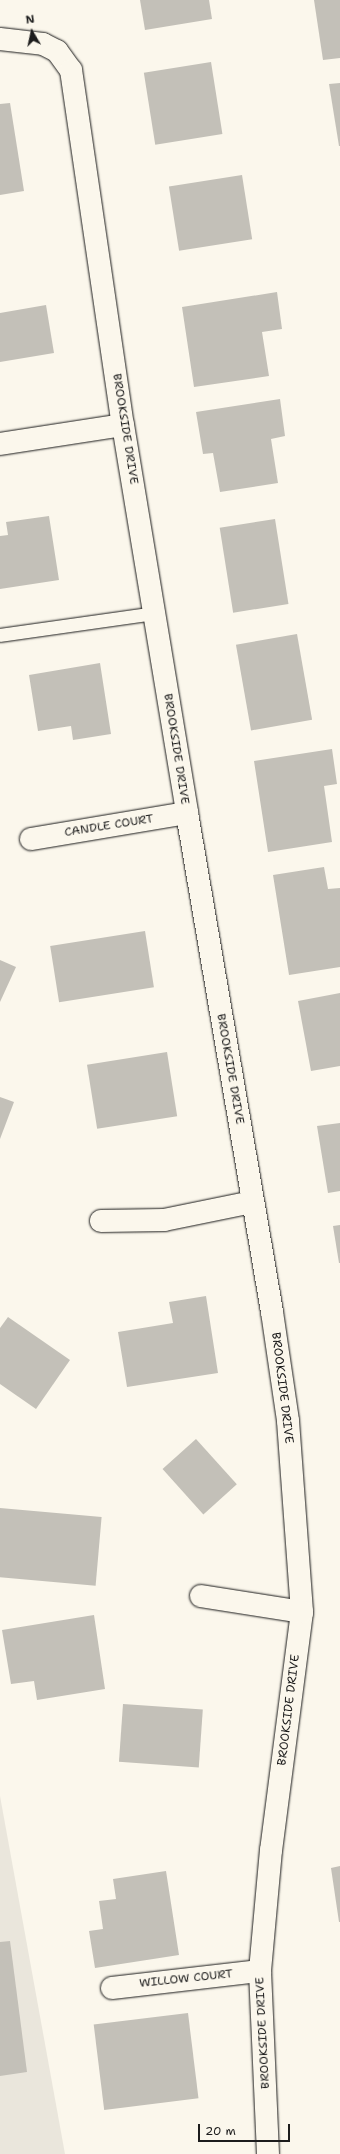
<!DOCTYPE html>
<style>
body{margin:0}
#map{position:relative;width:340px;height:2154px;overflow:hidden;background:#fbf7ec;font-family:"Shantell Sans",sans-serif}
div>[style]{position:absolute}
.built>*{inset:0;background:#eae6dc}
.building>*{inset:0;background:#c3c0b8;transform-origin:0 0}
.roads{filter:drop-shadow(0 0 1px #1c1c1c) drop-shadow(0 0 1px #1c1c1c)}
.lane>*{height:13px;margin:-6.5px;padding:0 6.5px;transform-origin:6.5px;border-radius:6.5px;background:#fbf7ec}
.street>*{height:22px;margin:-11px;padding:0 11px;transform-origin:11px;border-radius:11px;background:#fbf7ec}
span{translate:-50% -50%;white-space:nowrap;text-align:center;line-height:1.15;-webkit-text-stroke:4px #fbf7ec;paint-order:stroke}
.street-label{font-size:12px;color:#1c1c1c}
.north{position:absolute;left:12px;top:12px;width:40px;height:40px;-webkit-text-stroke:3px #fbf7ec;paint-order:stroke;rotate:351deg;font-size:11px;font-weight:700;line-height:16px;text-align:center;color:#1c1c1c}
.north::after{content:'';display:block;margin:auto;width:14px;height:18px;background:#1c1c1c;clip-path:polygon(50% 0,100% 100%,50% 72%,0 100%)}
.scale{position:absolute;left:198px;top:2124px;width:92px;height:18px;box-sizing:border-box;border:2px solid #1c1c1c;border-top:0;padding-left:5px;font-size:12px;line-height:14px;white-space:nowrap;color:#1c1c1c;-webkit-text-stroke:3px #fbf7ec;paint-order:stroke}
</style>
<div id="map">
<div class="built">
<div style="clip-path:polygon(0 1796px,65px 2154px,0 2154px)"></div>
</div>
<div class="building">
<div style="clip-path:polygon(140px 0,209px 0,212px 19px,145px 30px)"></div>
<div style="clip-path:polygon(314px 0,340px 0,340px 58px,323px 60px)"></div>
<div style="left:211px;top:62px;width:73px;height:68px;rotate:81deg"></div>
<div style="clip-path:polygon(340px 83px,340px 146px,339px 146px,329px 84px)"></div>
<div style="clip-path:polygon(10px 103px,24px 191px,0 195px,0 104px)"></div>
<div style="left:242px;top:175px;width:65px;height:74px;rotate:81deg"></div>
<div style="clip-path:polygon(277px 292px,282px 329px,262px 332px,269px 376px,194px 387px,182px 307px)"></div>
<div style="clip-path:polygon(46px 305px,54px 353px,0 362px,0 313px)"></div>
<div style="clip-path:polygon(280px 399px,285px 436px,271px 439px,278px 483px,220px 492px,213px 453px,203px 454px,196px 412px)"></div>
<div style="clip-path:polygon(49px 516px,59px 580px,0 589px,0 536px,8px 535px,6px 522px)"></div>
<div style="left:275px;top:519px;width:86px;height:56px;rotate:81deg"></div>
<div style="left:297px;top:634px;width:87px;height:62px;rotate:80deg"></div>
<div style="clip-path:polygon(100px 663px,111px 734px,73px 740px,71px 726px,38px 731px,29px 675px)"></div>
<div style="clip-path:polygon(332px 749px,337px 784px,324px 786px,332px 842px,268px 852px,254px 761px)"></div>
<div style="clip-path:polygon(324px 867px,328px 889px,340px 888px,340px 967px,289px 975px,273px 875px)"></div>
<div style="left:145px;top:931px;width:57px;height:96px;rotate:81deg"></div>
<div style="clip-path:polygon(0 960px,16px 967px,0 1002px)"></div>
<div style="clip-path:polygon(340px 993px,340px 1066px,311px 1071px,298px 1001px)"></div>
<div style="left:167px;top:1052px;width:65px;height:81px;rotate:81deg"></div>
<div style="clip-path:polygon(0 1097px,14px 1102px,0 1139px)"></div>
<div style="clip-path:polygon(340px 1123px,340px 1191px,328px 1193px,317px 1126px)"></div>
<div style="clip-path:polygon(340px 1225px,340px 1263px,339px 1263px,333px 1226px)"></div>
<div style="clip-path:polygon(206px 1296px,218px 1373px,127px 1387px,118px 1332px,173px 1323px,169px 1302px)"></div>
<div style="clip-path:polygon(8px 1317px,70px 1360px,36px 1409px,0 1384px,0 1328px)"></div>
<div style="left:196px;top:1439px;width:61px;height:45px;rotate:48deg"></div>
<div style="left:0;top:1508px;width:102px;height:69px;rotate:5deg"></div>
<div style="clip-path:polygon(94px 1615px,105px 1689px,37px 1700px,34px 1681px,11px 1684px,2px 1630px)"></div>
<div style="left:123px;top:1704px;width:80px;height:58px;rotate:4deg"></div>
<div style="clip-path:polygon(340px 1866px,340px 1922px,339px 1922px,331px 1868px)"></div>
<div style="clip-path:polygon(166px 1871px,179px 1955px,95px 1968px,89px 1931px,103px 1929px,99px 1901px,116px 1899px,113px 1879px)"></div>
<div style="clip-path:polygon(10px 1941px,27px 2072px,0 2076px,0 1942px)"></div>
<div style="left:188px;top:2013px;width:86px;height:95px;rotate:83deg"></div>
</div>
<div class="roads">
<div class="lane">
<div style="left:0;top:635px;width:156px;rotate:-8.1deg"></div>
</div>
<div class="street">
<div style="left:0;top:39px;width:43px;rotate:6.6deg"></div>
<div style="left:43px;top:44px;width:16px;rotate:27deg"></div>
<div style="left:57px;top:51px;width:24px;rotate:54deg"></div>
<div style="left:71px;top:70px;width:359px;rotate:81.7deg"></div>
<div style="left:123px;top:425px;width:393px;rotate:80.6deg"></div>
<div style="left:187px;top:813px;width:506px;rotate:80.33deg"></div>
<div style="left:272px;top:1312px;width:110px;rotate:81.6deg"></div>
<div style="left:288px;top:1421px;width:192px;rotate:85.8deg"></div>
<div style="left:302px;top:1612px;width:240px;rotate:97.4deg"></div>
<div style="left:271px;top:1850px;width:121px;rotate:95.2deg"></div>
<div style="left:260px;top:1971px;width:183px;rotate:87.5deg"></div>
<div style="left:0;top:444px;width:124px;rotate:-8.8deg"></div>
<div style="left:31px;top:839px;width:158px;rotate:-9.5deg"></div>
<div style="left:101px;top:1221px;width:63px;rotate:-0.9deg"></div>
<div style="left:164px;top:1220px;width:90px;rotate:-11.6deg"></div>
<div style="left:201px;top:1596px;width:102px;rotate:9deg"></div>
<div style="left:112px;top:1988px;width:149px;rotate:-6.6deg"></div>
</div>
</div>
<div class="street-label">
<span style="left:125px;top:429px;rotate:81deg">BROOKSIDE DRIVE</span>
<span style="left:176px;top:749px;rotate:81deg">BROOKSIDE DRIVE</span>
<span style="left:109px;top:826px;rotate:-9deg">CANDLE COURT</span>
<span style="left:230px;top:1069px;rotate:80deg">BROOKSIDE DRIVE</span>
<span style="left:282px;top:1388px;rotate:83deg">BROOKSIDE DRIVE</span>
<span style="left:289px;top:1710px;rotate:-83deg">BROOKSIDE DRIVE</span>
<span style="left:186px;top:1979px;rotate:-6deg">WILLOW COURT</span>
<span style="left:263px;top:2033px;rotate:-93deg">BROOKSIDE DRIVE</span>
</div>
<div class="north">N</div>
<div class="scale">20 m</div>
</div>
